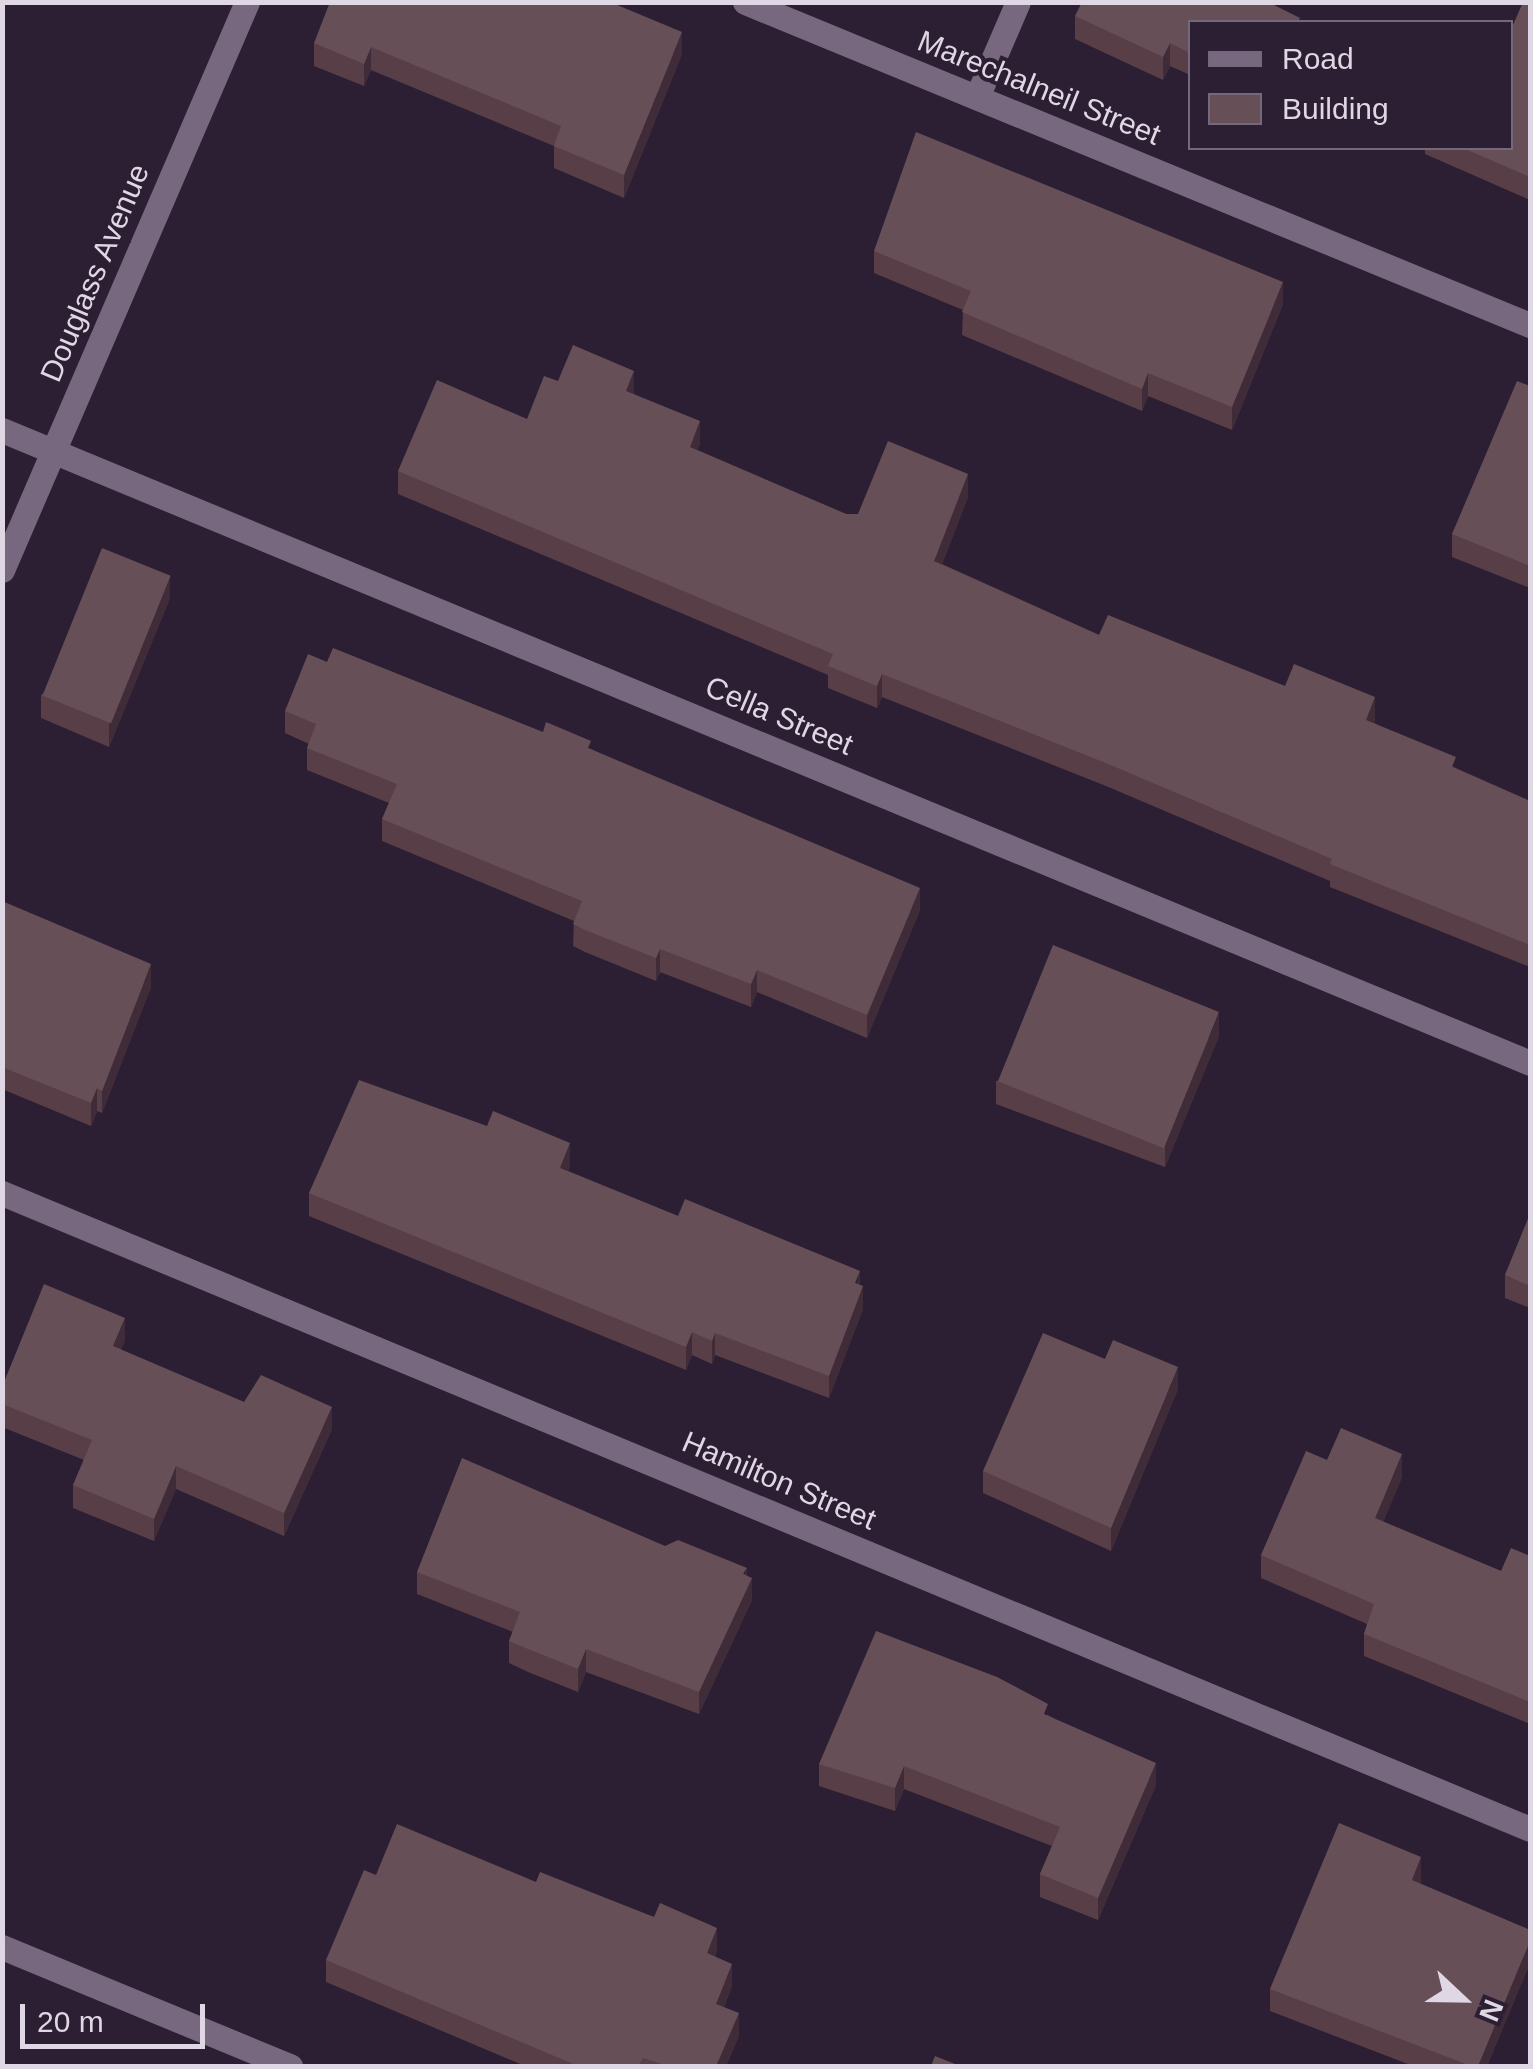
<!DOCTYPE html>
<style>
body{margin:0}
#map{position:relative;width:1533px;height:2069px;overflow:hidden;background:#2c1f33;font-family:Arial,sans-serif}
div>[style]{position:absolute}
.minor>*{height:25px;margin:-12.5px;padding:0 12.5px;transform-origin:12.5px;border-radius:12.5px;background:#77687f}
.wall>*{inset:0;background:#583e47}
.shaded-wall>*{inset:0;background:#402b38}
.building>*{inset:0;background:#674f58;transform-origin:0 0}
span{translate:-50% -50%;white-space:nowrap;text-align:center;line-height:1.15;-webkit-text-stroke:8px #2c1f33;paint-order:stroke}
.street-label{font-size:30px;color:#dfd7e4}
.frame{position:absolute;inset:0;border:5px solid #dfd7e4;pointer-events:none}
.legend{position:absolute;left:1188px;top:20px;width:325px;height:130px;box-sizing:border-box;background:#2c1f33;border:2px solid #74697a;margin:0;padding:12px 18px;list-style:none;font-size:30px;color:#dfd7e4}
.legend li{display:flex;align-items:center;gap:20px;height:50px}
.legend b{width:50px;border:2px solid #74697a}
.north{position:absolute;left:1413px;top:1949px;width:100px;height:100px;-webkit-text-stroke:8px #2c1f33;paint-order:stroke;rotate:112deg;font-size:28px;font-weight:700;line-height:40px;text-align:center;color:#dfd7e4}
.north::after{content:'';display:block;margin:auto;width:35px;height:45px;background:#dfd7e4;clip-path:polygon(50% 0,100% 100%,50% 72%,0 100%)}
.scale{position:absolute;left:20px;top:2004px;width:185px;height:45px;box-sizing:border-box;border:5px solid #dfd7e4;border-top:0;padding-left:12px;font-size:30px;line-height:35px;white-space:nowrap;color:#dfd7e4;-webkit-text-stroke:8px #2c1f33;paint-order:stroke}
</style>
<div id="map">
<div class="minor">
<div style="left:745px;top:2px;width:849px;rotate:22.37deg"></div>
<div style="left:977px;top:97px;width:103px;rotate:-66.7deg"></div>
<div style="left:2px;top:430px;width:1654px;rotate:22.5deg"></div>
<div style="left:2px;top:570px;width:619px;rotate:-66.67deg"></div>
<div style="left:2px;top:1193px;width:1655px;rotate:22.6deg"></div>
<div style="left:2px;top:1947px;width:312px;rotate:22.5deg"></div>
</div>
<div class="wall">
<div style="clip-path:polygon(1530px 2px,1530px 200px,1425px 154px,1425px 148px,1510px 148px)"></div>
<div style="clip-path:polygon(1075px 16px,1300px 22px,1190px 22px,1190px 75px,1170px 66px,1163px 80px,1075px 39px)"></div>
<div style="clip-path:polygon(314px 43px,682px 54px,624px 198px,554px 168px,554px 146px,371px 70px,364px 86px,314px 66px)"></div>
<div style="clip-path:polygon(874px 251px,1283px 304px,1232px 430px,1148px 396px,1142px 411px,962px 335px,963px 310px,874px 273px)"></div>
<div style="clip-path:polygon(558px 381px,634px 394px,700px 444px,697px 450px,846px 514px,858px 514px,968px 497px,942px 564px,1099px 635px,1285px 686px,1375px 719px,1374px 723px,1456px 768px,1530px 801px,1530px 967px,1330px 887px,1330px 881px,1106px 786px,882px 697px,877px 708px,828px 688px,828px 675px,398px 494px,398px 471px,527px 419px)"></div>
<div style="clip-path:polygon(1530px 386px,1530px 588px,1452px 557px,1452px 534px)"></div>
<div style="clip-path:polygon(170px 598px,109px 747px,41px 718px,41px 695px)"></div>
<div style="clip-path:polygon(327px 662px,591px 749px,920px 910px,867px 1038px,757px 992px,751px 1007px,660px 972px,656px 981px,585px 952px,573px 946px,574px 921px,382px 841px,382px 819px,389px 803px,307px 770px,307px 748px,309px 744px,285px 733px,285px 711px)"></div>
<div style="clip-path:polygon(2px 901px,151px 987px,102px 1113px,97px 1111px,91px 1126px,2px 1089px)"></div>
<div style="clip-path:polygon(1219px 1036px,1165px 1167px,996px 1104px,996px 1081px)"></div>
<div style="clip-path:polygon(570px 1165px,568px 1171px,678px 1216px,860px 1285px,863px 1309px,829px 1398px,715px 1355px,712px 1364px,692px 1355px,686px 1370px,309px 1216px,309px 1193px)"></div>
<div style="clip-path:polygon(1530px 1214px,1530px 1308px,1505px 1298px,1505px 1275px)"></div>
<div style="clip-path:polygon(125px 1340px,121px 1350px,244px 1402px,332px 1429px,284px 1536px,176px 1489px,154px 1541px,73px 1508px,73px 1485px,84px 1460px,2px 1427px,2px 1387px)"></div>
<div style="clip-path:polygon(1178px 1389px,1111px 1551px,983px 1493px,983px 1471px)"></div>
<div style="clip-path:polygon(1327px 1460px,1402px 1477px,1383px 1522px,1501px 1571px,1530px 1556px,1530px 1724px,1364px 1656px,1364px 1634px,1367px 1624px,1261px 1578px,1261px 1555px)"></div>
<div style="clip-path:polygon(665px 1546px,747px 1575px,752px 1600px,699px 1714px,586px 1672px,578px 1692px,528px 1672px,509px 1663px,509px 1641px,513px 1632px,417px 1594px,417px 1572px)"></div>
<div style="clip-path:polygon(1048px 1715px,1156px 1785px,1098px 1920px,1040px 1897px,1040px 1874px,1052px 1846px,904px 1789px,895px 1811px,819px 1786px,819px 1764px)"></div>
<div style="clip-path:polygon(376px 1875px,536px 1882px,654px 1917px,717px 1950px,715px 1956px,732px 1986px,724px 2007px,739px 2036px,726px 2066px,525px 2066px,326px 1982px,326px 1960px)"></div>
<div style="clip-path:polygon(1421px 1880px,1420px 1884px,1530px 1930px,1530px 1963px,1487px 2066px,1413px 2066px,1270px 2011px,1270px 1989px)"></div>
</div>
<div class="shaded-wall">
<div style="clip-path:polygon(682px 32px,682px 54px,624px 198px,624px 175px)"></div>
<div style="clip-path:polygon(1170px 43px,1170px 66px,1163px 80px,1163px 57px)"></div>
<div style="clip-path:polygon(371px 47px,371px 70px,364px 86px,364px 64px)"></div>
<div style="clip-path:polygon(1283px 282px,1283px 304px,1232px 430px,1232px 407px)"></div>
<div style="clip-path:polygon(634px 371px,634px 394px,626px 414px,626px 391px)"></div>
<div style="clip-path:polygon(1148px 373px,1148px 396px,1142px 411px,1142px 389px)"></div>
<div style="clip-path:polygon(700px 421px,700px 444px,690px 469px,690px 447px)"></div>
<div style="clip-path:polygon(968px 474px,968px 497px,934px 584px,934px 561px)"></div>
<div style="clip-path:polygon(170px 576px,170px 598px,109px 747px,109px 724px)"></div>
<div style="clip-path:polygon(882px 674px,882px 697px,877px 708px,877px 686px)"></div>
<div style="clip-path:polygon(1375px 697px,1375px 719px,1366px 743px,1366px 720px)"></div>
<div style="clip-path:polygon(920px 888px,920px 910px,867px 1038px,867px 1015px)"></div>
<div style="clip-path:polygon(660px 949px,660px 972px,656px 981px,656px 958px)"></div>
<div style="clip-path:polygon(151px 964px,151px 987px,102px 1113px,102px 1091px)"></div>
<div style="clip-path:polygon(757px 970px,757px 992px,751px 1007px,751px 984px)"></div>
<div style="clip-path:polygon(1219px 1013px,1219px 1036px,1165px 1167px,1165px 1144px)"></div>
<div style="clip-path:polygon(97px 1088px,97px 1111px,91px 1126px,91px 1103px)"></div>
<div style="clip-path:polygon(570px 1143px,570px 1165px,560px 1190px,560px 1168px)"></div>
<div style="clip-path:polygon(860px 1271px,860px 1293px,863px 1286px,863px 1309px,829px 1398px,829px 1376px)"></div>
<div style="clip-path:polygon(125px 1318px,125px 1340px,113px 1369px,113px 1346px)"></div>
<div style="clip-path:polygon(692px 1332px,692px 1355px,686px 1370px,686px 1347px)"></div>
<div style="clip-path:polygon(715px 1333px,715px 1355px,712px 1364px,712px 1341px)"></div>
<div style="clip-path:polygon(1178px 1367px,1178px 1389px,1111px 1551px,1111px 1528px)"></div>
<div style="clip-path:polygon(332px 1407px,332px 1429px,284px 1536px,284px 1513px)"></div>
<div style="clip-path:polygon(1402px 1454px,1402px 1477px,1375px 1541px,1375px 1518px)"></div>
<div style="clip-path:polygon(176px 1466px,176px 1489px,154px 1541px,154px 1519px)"></div>
<div style="clip-path:polygon(747px 1568px,747px 1588px,752px 1578px,752px 1600px,699px 1714px,699px 1692px)"></div>
<div style="clip-path:polygon(586px 1649px,586px 1672px,578px 1692px,578px 1669px)"></div>
<div style="clip-path:polygon(1156px 1763px,1156px 1785px,1098px 1920px,1098px 1898px)"></div>
<div style="clip-path:polygon(904px 1766px,904px 1789px,895px 1811px,895px 1788px)"></div>
<div style="clip-path:polygon(1421px 1857px,1421px 1880px,1412px 1903px,1412px 1880px)"></div>
<div style="clip-path:polygon(717px 1928px,717px 1950px,707px 1976px,707px 1953px)"></div>
<div style="clip-path:polygon(1530px 1941px,1530px 1963px,1487px 2066px,1478px 2066px)"></div>
<div style="clip-path:polygon(732px 1964px,732px 1986px,716px 2027px,716px 2004px)"></div>
<div style="clip-path:polygon(739px 2013px,739px 2036px,726px 2066px,716px 2066px)"></div>
</div>
<div class="building">
<div style="clip-path:polygon(330px 2px,610px 2px,682px 32px,624px 175px,554px 146px,561px 126px,371px 47px,364px 64px,314px 43px)"></div>
<div style="clip-path:polygon(1082px 2px,1268px 2px,1300px 18px,1298px 22px,1190px 22px,1190px 53px,1170px 43px,1163px 57px,1075px 16px)"></div>
<div style="clip-path:polygon(1523px 2px,1530px 2px,1530px 177px,1463px 148px,1510px 148px,1510px 32px)"></div>
<div style="clip-path:polygon(916px 132px,1283px 282px,1232px 407px,1148px 373px,1142px 389px,962px 312px,971px 291px,874px 251px)"></div>
<div style="clip-path:polygon(573px 345px,634px 371px,626px 391px,700px 421px,690px 447px,846px 514px,858px 514px,888px 441px,968px 474px,934px 561px,1099px 635px,1108px 615px,1285px 686px,1294px 664px,1375px 697px,1366px 720px,1456px 757px,1452px 767px,1530px 801px,1530px 945px,1330px 864px,1332px 859px,1106px 763px,882px 674px,877px 686px,828px 666px,833px 654px,398px 471px,437px 380px,527px 419px,544px 376px,558px 381px)"></div>
<div style="clip-path:polygon(1517px 381px,1530px 386px,1530px 566px,1452px 534px)"></div>
<div style="left:102px;top:548px;width:74px;height:159px;rotate:22deg"></div>
<div style="clip-path:polygon(333px 648px,543px 732px,546px 722px,591px 741px,588px 748px,920px 888px,867px 1015px,757px 970px,751px 984px,660px 949px,656px 958px,585px 930px,573px 924px,582px 901px,382px 819px,397px 784px,307px 748px,316px 724px,285px 711px,308px 654px,327px 662px)"></div>
<div style="clip-path:polygon(2px 901px,151px 964px,102px 1091px,97px 1088px,91px 1103px,2px 1067px)"></div>
<div style="left:1053px;top:945px;width:179px;height:147px;rotate:22deg"></div>
<div style="clip-path:polygon(359px 1080px,487px 1126px,493px 1111px,570px 1143px,560px 1168px,678px 1216px,685px 1199px,860px 1271px,855px 1283px,863px 1286px,829px 1376px,715px 1333px,712px 1341px,692px 1332px,686px 1347px,309px 1193px)"></div>
<div style="clip-path:polygon(1530px 1214px,1530px 1286px,1505px 1275px)"></div>
<div style="clip-path:polygon(44px 1284px,125px 1318px,113px 1346px,244px 1402px,261px 1375px,332px 1407px,284px 1513px,176px 1466px,154px 1519px,73px 1485px,92px 1440px,2px 1404px,2px 1387px)"></div>
<div style="clip-path:polygon(1043px 1333px,1105px 1359px,1113px 1340px,1178px 1367px,1111px 1528px,983px 1471px)"></div>
<div style="clip-path:polygon(1341px 1428px,1402px 1454px,1375px 1518px,1501px 1571px,1511px 1548px,1530px 1556px,1530px 1702px,1364px 1634px,1374px 1604px,1261px 1555px,1306px 1451px,1327px 1460px)"></div>
<div style="clip-path:polygon(462px 1458px,665px 1546px,678px 1540px,747px 1568px,743px 1574px,752px 1578px,699px 1692px,586px 1649px,578px 1669px,528px 1649px,509px 1641px,520px 1612px,417px 1572px)"></div>
<div style="clip-path:polygon(876px 1631px,997px 1677px,1048px 1704px,1044px 1714px,1156px 1763px,1098px 1898px,1040px 1874px,1060px 1827px,904px 1766px,895px 1788px,819px 1764px)"></div>
<div style="clip-path:polygon(1339px 1823px,1421px 1857px,1412px 1880px,1530px 1930px,1530px 1941px,1478px 2066px,1471px 2066px,1270px 1989px)"></div>
<div style="clip-path:polygon(397px 1824px,536px 1882px,540px 1872px,654px 1917px,660px 1903px,717px 1928px,707px 1953px,732px 1964px,716px 2004px,739px 2013px,716px 2066px,668px 2066px,643px 2058px,638px 2066px,578px 2066px,326px 1960px,364px 1870px,376px 1875px)"></div>
<div style="clip-path:polygon(935px 2056px,960px 2066px,931px 2066px)"></div>
</div>
<div class="street-label">
<span style="left:1039px;top:88px;rotate:22deg">Marechalneil Street</span>
<span style="left:95px;top:273px;rotate:-67deg">Douglass Avenue</span>
<span style="left:779px;top:716px;rotate:23deg">Cella Street</span>
<span style="left:779px;top:1481px;rotate:23deg">Hamilton Street</span>
</div>
<div class="frame"></div>
<ul class="legend">
<li><b style="height:12px;background:#77687f"></b>Road</li>
<li><b style="height:28px;background:#674f58"></b>Building</li>
</ul>
<div class="north">N</div>
<div class="scale">20 m</div>
</div>
